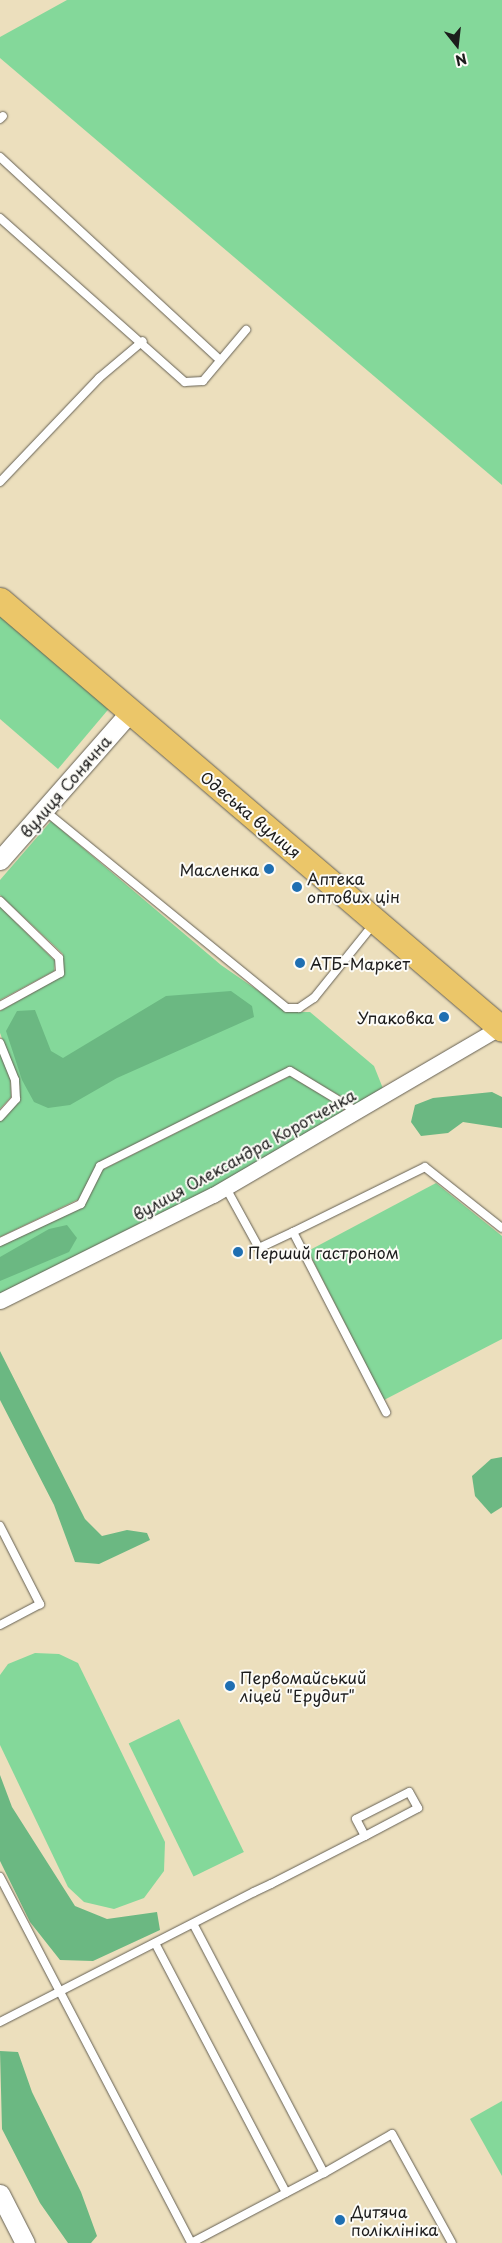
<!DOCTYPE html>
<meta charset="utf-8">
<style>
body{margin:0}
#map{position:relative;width:502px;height:2243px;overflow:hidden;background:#ecdfbd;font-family:"Playpen Sans",sans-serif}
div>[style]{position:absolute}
.green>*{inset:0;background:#84d89a;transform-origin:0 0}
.forest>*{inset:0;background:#6bb882}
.roads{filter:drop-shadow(0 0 1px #656054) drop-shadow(0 0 1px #656054)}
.service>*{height:8px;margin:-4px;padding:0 4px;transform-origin:4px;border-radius:4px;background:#fff}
.minor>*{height:15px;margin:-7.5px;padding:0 7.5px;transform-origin:7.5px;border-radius:7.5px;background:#fff}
.tertiary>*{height:19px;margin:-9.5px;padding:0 9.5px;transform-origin:9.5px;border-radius:9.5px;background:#fff}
.primary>*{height:25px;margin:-12.5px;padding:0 12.5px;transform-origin:12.5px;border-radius:12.5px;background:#ebc669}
.dots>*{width:14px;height:14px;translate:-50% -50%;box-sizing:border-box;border:2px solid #fdfcf7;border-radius:50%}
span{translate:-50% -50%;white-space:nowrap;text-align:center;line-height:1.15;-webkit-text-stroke:4px #fdfcf7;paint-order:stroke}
.street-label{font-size:16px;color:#1c1c1c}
.poi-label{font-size:16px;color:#1c1c1c}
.right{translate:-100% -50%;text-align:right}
.left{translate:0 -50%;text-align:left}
.north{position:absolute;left:432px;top:20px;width:50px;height:50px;-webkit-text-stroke:4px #fdfcf7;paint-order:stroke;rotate:164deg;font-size:14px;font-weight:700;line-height:20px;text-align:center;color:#1c1c1c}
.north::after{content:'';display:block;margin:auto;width:18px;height:22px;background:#1c1c1c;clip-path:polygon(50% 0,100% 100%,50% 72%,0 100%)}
</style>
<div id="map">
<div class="green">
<div style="clip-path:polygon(67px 0,502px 0,502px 485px,0 58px,0 37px)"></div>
<div style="clip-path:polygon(0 610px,112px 705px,58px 769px,0 719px)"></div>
<div style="clip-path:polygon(51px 821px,221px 965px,289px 1012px,310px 1012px,374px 1066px,384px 1091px,357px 1106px,291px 1067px,97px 1165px,79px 1199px,0 1237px,0 1117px,20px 1087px,0 1033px,0 1011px,62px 976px,63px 954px,0 895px,0 880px)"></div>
<div style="clip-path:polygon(0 907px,55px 961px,54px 971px,0 1000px)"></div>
<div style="clip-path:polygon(0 1051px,10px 1070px,11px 1097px,0 1109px)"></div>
<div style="clip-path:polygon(290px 1076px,343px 1108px,343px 1115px,222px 1185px,0 1294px,0 1246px,82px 1207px,102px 1170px)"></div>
<div style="clip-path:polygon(436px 1183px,502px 1236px,502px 1339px,384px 1400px,308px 1251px)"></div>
<div style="clip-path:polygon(35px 1653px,59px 1654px,78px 1663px,165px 1842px,164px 1871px,144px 1898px,114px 1909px,84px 1902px,68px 1887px,0 1745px,0 1675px,8px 1664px)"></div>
<div style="left:179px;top:1719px;width:148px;height:56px;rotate:64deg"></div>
<div style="clip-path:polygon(502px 2101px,502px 2176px,470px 2119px)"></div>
</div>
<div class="forest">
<div style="clip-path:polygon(231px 991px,252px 1006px,254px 1017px,117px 1078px,70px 1105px,48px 1108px,34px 1102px,22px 1080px,6px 1031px,17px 1011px,35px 1010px,51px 1051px,63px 1058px,166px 996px)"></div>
<div style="clip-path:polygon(492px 1092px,502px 1097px,502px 1128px,463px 1122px,448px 1133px,421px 1136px,411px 1122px,415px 1105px,433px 1098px)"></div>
<div style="clip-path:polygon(67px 1225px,77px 1238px,69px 1252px,0 1281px,0 1257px,49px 1229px)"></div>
<div style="clip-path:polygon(0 1351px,85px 1519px,102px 1536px,127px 1530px,147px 1533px,150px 1540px,99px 1564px,75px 1562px,54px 1505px,0 1400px)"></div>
<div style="clip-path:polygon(502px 1457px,502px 1507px,491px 1514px,475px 1496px,472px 1476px,491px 1459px)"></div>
<div style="clip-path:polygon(0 1775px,12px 1807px,75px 1906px,107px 1919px,157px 1912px,160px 1930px,93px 1961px,60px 1960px,30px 1922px,0 1861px)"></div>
<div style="clip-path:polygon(0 2051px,18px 2052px,32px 2092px,81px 2192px,97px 2236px,91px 2243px,68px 2243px,40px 2203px,2px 2129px)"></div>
</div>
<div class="roads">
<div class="service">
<div style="left:0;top:119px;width:4px;rotate:-45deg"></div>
<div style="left:0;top:157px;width:299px;rotate:42.7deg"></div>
<div style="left:0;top:218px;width:247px;rotate:41.6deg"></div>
<div style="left:185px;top:382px;width:18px;rotate:-3deg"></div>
<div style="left:203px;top:381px;width:67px;rotate:-49.9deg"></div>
<div style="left:0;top:482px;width:144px;rotate:-46.4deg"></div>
<div style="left:99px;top:378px;width:57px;rotate:-40.1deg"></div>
<div style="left:44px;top:810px;width:313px;rotate:39.2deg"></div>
<div style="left:287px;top:1008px;width:12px"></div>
<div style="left:299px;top:1008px;width:18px;rotate:-34deg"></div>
<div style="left:314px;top:998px;width:94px;rotate:-51.1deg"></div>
<div style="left:0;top:901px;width:82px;rotate:44deg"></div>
<div style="left:59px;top:958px;width:15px;rotate:86deg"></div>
<div style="left:60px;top:973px;width:68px;rotate:151.2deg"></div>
<div style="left:0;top:1043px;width:40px;rotate:68deg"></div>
<div style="left:15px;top:1080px;width:19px;rotate:87deg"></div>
<div style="left:16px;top:1099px;width:24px;rotate:132deg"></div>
<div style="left:226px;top:1188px;width:68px;rotate:61.2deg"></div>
<div style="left:259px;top:1248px;width:38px;rotate:-25deg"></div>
<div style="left:293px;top:1232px;width:203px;rotate:62.7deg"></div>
<div style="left:293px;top:1232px;width:147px;rotate:-26.2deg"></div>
<div style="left:425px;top:1167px;width:98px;rotate:38.4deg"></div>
<div style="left:0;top:1242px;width:89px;rotate:-25.1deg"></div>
<div style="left:81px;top:1204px;width:42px;rotate:-63.4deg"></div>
<div style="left:100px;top:1166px;width:212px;rotate:-26.6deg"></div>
<div style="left:290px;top:1071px;width:77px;rotate:31.2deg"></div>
<div style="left:0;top:1526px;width:88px;rotate:62.9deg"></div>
<div style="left:40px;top:1604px;width:45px;rotate:152.3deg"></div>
<div style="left:0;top:1877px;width:413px;rotate:62.4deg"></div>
<div style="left:155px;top:1943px;width:282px;rotate:62.3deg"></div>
<div style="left:0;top:2022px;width:285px;rotate:-27.1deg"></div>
<div style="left:254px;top:1892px;width:19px;rotate:-25deg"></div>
<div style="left:271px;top:1884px;width:106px;rotate:-27.1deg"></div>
<div style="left:365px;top:1836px;width:60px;rotate:-27.8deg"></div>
<div style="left:418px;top:1808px;width:18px;rotate:-119deg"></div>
<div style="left:409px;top:1792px;width:59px;rotate:153deg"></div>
<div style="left:356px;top:1819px;width:19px;rotate:62deg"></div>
<div style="left:324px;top:2173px;width:78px;rotate:-29.8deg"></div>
<div style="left:392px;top:2134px;width:124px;rotate:61.2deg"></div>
<div style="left:191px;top:2243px;width:150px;rotate:-27.8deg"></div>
<div style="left:324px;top:2173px;width:281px;rotate:-117.7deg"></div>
</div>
<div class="minor">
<div style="left:0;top:1301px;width:238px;rotate:-26.5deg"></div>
<div style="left:213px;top:1195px;width:333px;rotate:-30.3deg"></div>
</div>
<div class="tertiary">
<div style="left:0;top:860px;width:197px;rotate:-48.7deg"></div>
<div style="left:0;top:2194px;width:55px;rotate:63deg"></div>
</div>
<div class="primary">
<div style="left:0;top:600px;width:660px;rotate:40.52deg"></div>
</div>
</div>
<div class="dots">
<div style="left:269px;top:869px;background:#1f6fb2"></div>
<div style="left:297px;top:887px;background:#1f6fb2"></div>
<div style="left:300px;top:963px;background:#1f6fb2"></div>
<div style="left:444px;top:1017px;background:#1f6fb2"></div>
<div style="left:238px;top:1252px;background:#1f6fb2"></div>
<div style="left:230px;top:1686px;background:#1f6fb2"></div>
<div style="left:340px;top:2220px;background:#1f6fb2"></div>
</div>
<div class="street-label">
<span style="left:65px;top:786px;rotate:-49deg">вулиця Сонячна</span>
<span style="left:251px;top:814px;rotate:40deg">Одеська вулиця</span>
<span style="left:244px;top:1154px;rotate:-29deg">вулиця Олександра Коротченка</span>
</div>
<div class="poi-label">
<span class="right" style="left:259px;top:869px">Масленка</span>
<span class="left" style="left:307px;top:887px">Аптека<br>оптових цін</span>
<span class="left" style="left:310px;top:963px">АТБ-Маркет</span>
<span class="right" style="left:434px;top:1017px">Упаковка</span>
<span class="left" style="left:248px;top:1252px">Перший гастроном</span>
<span class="left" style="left:240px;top:1686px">Первомайський<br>ліцей "Ерудит"</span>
<span class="left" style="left:351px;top:2220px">Дитяча<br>поліклініка</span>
</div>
<div class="north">N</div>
</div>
